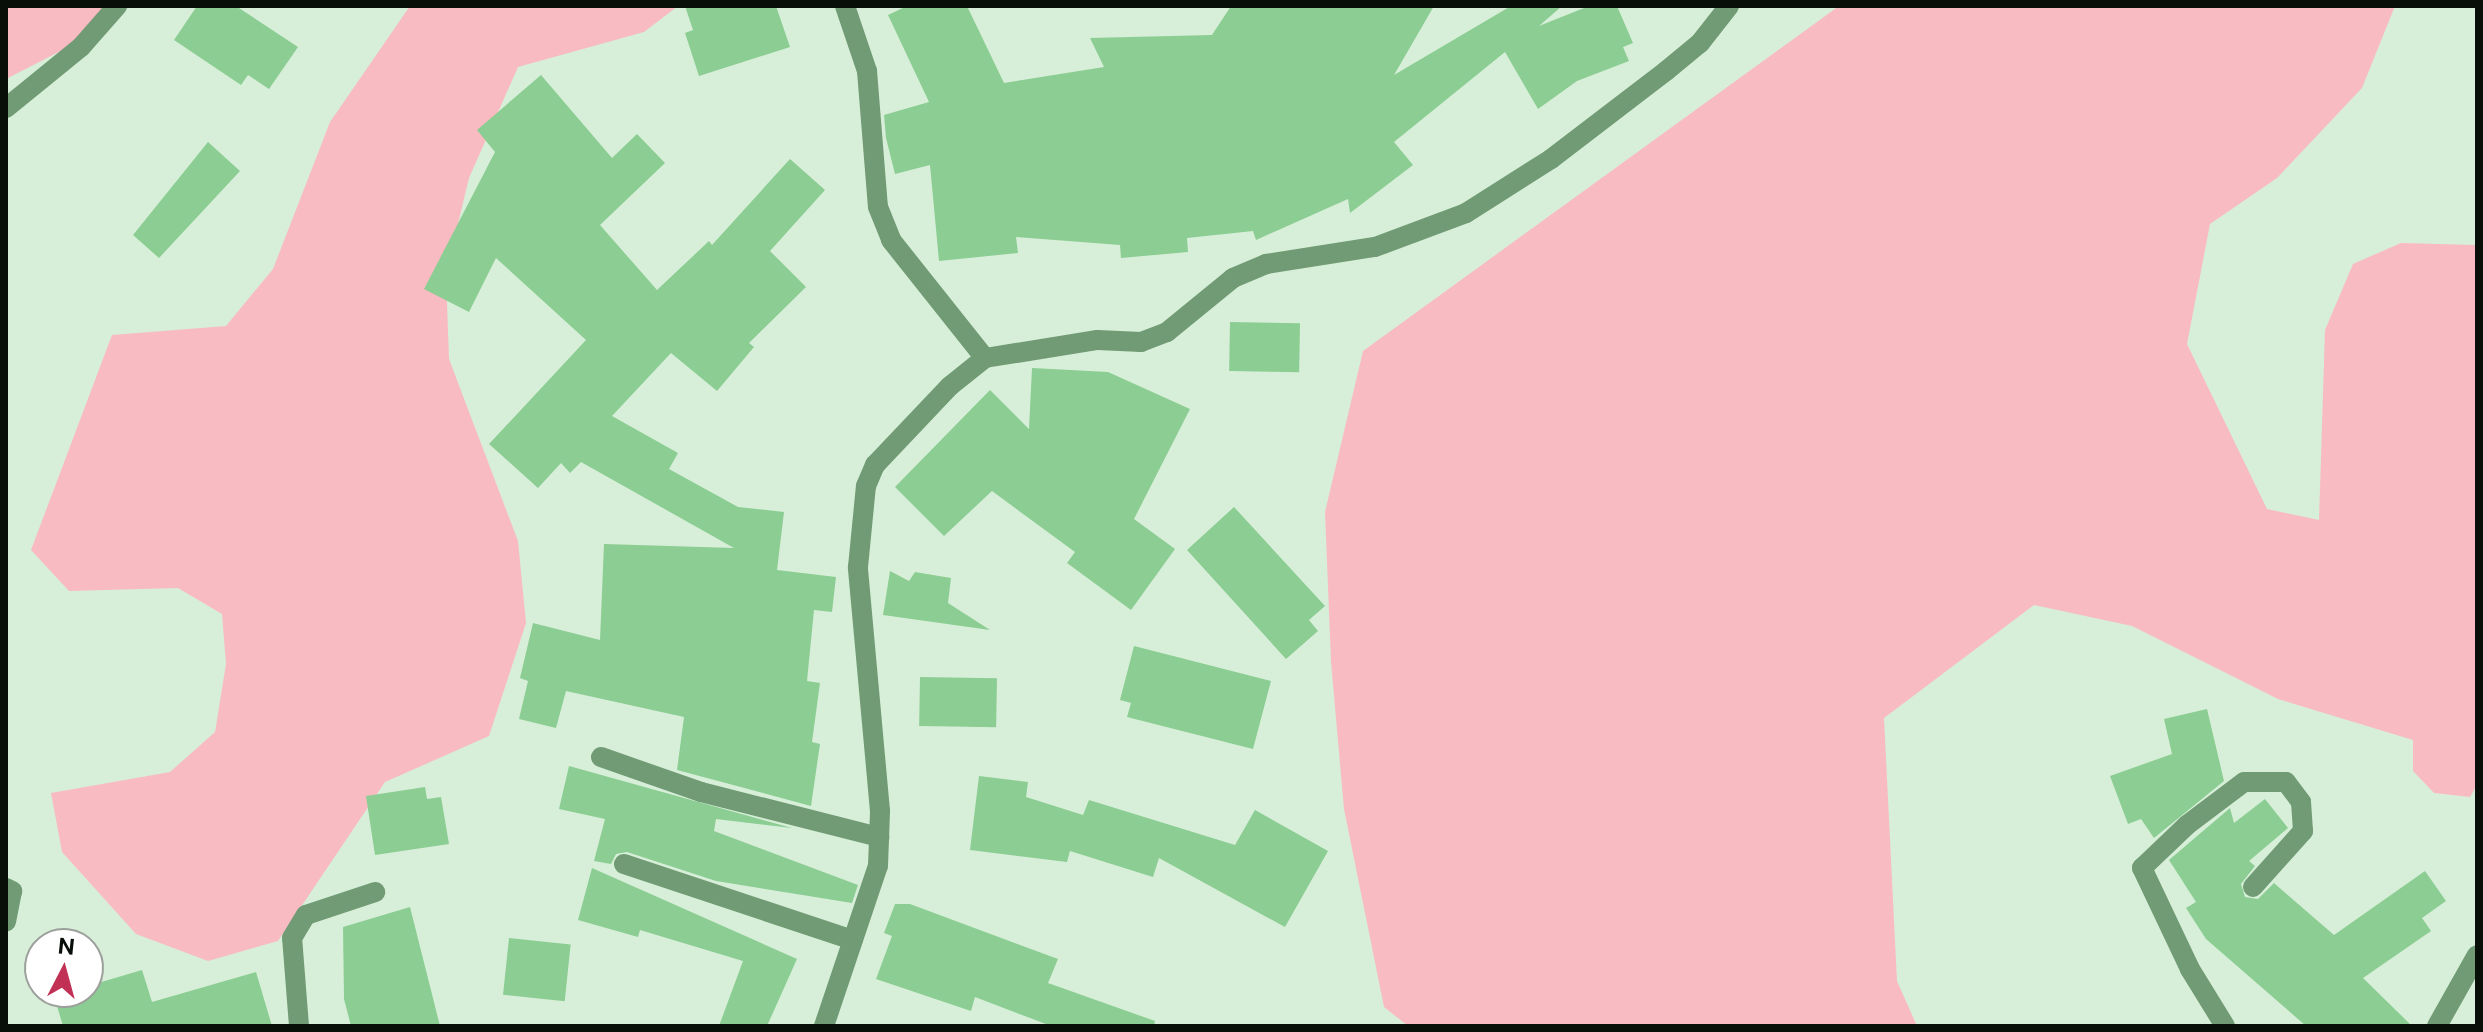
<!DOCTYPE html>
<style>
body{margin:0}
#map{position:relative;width:2483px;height:1032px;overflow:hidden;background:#d7efd8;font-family:"Public Sans",sans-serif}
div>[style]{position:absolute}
.green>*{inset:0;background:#f9bbc2}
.building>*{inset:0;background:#8bcd92;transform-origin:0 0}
.minor>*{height:20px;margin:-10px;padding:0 10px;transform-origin:10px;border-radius:10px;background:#709b74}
span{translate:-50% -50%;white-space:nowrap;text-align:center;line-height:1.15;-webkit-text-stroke:8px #fff;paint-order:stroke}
.frame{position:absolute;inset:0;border:8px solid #070f08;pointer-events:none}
.north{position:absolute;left:24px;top:928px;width:80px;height:80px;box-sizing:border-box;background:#fff;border:2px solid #9c9f9c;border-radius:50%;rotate:6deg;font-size:22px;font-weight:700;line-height:32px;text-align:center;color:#070f08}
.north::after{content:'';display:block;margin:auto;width:28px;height:36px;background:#c03155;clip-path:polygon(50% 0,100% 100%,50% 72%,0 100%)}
</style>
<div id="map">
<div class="green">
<div style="clip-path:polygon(6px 6px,108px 6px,84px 39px,6px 79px)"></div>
<div style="clip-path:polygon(410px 6px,678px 6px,644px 32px,518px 67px,469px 178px,446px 274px,449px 359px,518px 541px,526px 623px,489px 736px,385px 782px,278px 941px,208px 961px,136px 934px,62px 852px,51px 793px,170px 772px,215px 732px,226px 664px,222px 614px,178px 588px,69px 591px,31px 550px,112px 335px,226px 326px,273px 269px,330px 122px)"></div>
<div style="clip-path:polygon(1839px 6px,2395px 6px,2362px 88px,2277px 178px,2210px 224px,2187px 344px,2267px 509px,2319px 520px,2325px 330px,2353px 264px,2401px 243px,2477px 245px,2477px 785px,2470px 797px,2434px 793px,2413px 771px,2413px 740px,2278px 699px,2132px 626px,2034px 605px,1884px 718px,1897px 981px,1917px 1026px,1408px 1026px,1384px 1007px,1344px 809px,1331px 662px,1325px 512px,1363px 351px)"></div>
</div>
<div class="building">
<div style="clip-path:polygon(197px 6px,236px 6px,298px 47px,269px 89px,248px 75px,241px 85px,174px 40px)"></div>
<div style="clip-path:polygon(685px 6px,776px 6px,790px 47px,699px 76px,685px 33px,693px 30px)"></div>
<div style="clip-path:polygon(907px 6px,967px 6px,1004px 83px,1104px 67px,1090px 38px,1212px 35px,1231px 6px,1434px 6px,1394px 75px,1511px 6px,1562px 6px,1539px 26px,1589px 6px,1617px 6px,1633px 43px,1623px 47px,1629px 61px,1577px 81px,1538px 109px,1505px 52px,1394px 142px,1413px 165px,1350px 213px,1348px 199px,1256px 240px,1253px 231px,1187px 238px,1188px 252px,1121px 258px,1120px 245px,1016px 237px,1018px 253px,939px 261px,930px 165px,895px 174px,886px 138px,884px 115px,929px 102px,888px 15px)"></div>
<div style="clip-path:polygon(541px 75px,612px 158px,637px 134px,665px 163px,600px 225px,657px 290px,709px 241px,712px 245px,790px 159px,825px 190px,770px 251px,806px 287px,749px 343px,754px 347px,717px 391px,671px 353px,612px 416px,678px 453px,669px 469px,738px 507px,784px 512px,777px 570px,836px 577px,832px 612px,814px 610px,807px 681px,820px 683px,812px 742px,820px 744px,811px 806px,677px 770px,684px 717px,566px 691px,556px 728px,519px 719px,528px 681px,520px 678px,533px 623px,600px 640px,604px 544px,734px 548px,581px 462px,570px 473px,561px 463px,538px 488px,489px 444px,586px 340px,496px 258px,469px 312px,424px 289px,495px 152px,477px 130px)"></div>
<div style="clip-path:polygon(208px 142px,240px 171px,159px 258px,133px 235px)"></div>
<div style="left:1230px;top:322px;width:70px;height:49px;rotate:1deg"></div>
<div style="clip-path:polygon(1032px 368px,1108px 372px,1190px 409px,1134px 519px,1175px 549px,1131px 610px,1067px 563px,1075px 552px,992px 491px,944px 536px,895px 487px,990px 390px,1029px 429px)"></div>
<div style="clip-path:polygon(1234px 507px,1325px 606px,1309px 620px,1318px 631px,1286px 659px,1187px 550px)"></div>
<div style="clip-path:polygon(890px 571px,909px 581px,915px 572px,951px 578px,948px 603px,990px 630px,883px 615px)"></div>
<div style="clip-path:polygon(1134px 646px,1271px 681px,1253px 749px,1127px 717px,1131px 703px,1120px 700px)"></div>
<div style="left:920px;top:677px;width:77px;height:49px;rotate:1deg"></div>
<div style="clip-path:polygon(2207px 709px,2224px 781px,2154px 838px,2141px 819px,2128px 824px,2110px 776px,2172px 754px,2164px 719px)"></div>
<div style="clip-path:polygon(569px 766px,792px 828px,716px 819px,714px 831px,858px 885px,852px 903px,716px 881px,627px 852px,616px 854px,611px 864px,594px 861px,605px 819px,559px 809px)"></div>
<div style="clip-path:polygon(979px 776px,1028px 782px,1026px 797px,1083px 815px,1089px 800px,1235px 845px,1255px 810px,1328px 851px,1285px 927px,1159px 858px,1153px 877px,1070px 851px,1067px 862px,970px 850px)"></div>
<div style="clip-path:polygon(425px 787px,427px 799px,441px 797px,449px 844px,375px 855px,366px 796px)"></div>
<div style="clip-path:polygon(2265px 799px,2288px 828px,2249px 861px,2255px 866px,2241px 884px,2245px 897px,2258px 899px,2274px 883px,2334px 935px,2425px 871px,2446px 901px,2422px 918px,2431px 931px,2363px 978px,2412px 1026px,2306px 1026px,2206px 939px,2186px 908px,2196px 902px,2169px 860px,2230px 808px,2234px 823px)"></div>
<div style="clip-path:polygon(592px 868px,797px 959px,767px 1026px,719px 1026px,743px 961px,640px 930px,638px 937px,578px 920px)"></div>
<div style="clip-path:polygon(895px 904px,910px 904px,1058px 959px,1048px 983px,1155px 1021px,1154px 1026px,1051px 1026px,975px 997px,971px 1011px,876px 979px,892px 936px,884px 933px)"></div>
<div style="clip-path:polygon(410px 907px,440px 1026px,351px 1026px,344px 999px,343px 927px)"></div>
<div style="left:509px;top:938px;width:62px;height:57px;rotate:6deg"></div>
<div style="clip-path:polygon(142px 970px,152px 1002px,256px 972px,272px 1026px,63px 1026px,54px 996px,88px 992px,88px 986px)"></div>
</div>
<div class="minor">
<div style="left:845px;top:6px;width:69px;rotate:71.3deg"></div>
<div style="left:867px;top:71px;width:136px;rotate:85.4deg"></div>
<div style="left:878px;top:207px;width:35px;rotate:68deg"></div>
<div style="left:891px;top:240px;width:151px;rotate:51.5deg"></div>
<div style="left:6px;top:108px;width:97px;rotate:-39.1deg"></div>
<div style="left:81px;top:47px;width:55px;rotate:-48.7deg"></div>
<div style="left:601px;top:757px;width:106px;rotate:19.3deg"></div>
<div style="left:701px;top:792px;width:184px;rotate:14.2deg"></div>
<div style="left:624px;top:864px;width:241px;rotate:18.4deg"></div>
<div style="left:6px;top:888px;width:7px;rotate:27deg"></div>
<div style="left:12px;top:891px;width:31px;rotate:101deg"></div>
<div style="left:299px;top:1026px;width:88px;rotate:-94.5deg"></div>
<div style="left:292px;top:938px;width:27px;rotate:-59deg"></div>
<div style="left:306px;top:915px;width:73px;rotate:-18.4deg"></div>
<div style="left:824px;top:1026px;width:169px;rotate:-71.4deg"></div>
<div style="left:878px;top:866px;width:55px;rotate:-87.9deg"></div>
<div style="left:880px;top:811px;width:245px;rotate:-95.2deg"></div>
<div style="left:858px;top:567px;width:81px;rotate:-84.4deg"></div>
<div style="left:866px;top:486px;width:23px;rotate:-67deg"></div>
<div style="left:875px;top:465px;width:109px;rotate:-46.5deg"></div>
<div style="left:950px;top:386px;width:45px;rotate:-38.7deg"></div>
<div style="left:985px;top:358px;width:114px;rotate:-9.1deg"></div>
<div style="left:1098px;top:340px;width:43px;rotate:2.7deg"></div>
<div style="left:1141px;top:342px;width:28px;rotate:-21deg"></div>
<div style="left:1167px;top:332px;width:85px;rotate:-39.3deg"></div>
<div style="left:1233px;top:278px;width:36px;rotate:-23deg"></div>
<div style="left:1266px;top:264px;width:110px;rotate:-8.9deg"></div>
<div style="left:1375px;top:247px;width:97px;rotate:-20.5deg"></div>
<div style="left:1466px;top:213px;width:101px;rotate:-32.4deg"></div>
<div style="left:1551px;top:159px;width:145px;rotate:-37.4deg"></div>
<div style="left:1666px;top:71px;width:44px;rotate:-39.5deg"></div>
<div style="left:1700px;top:43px;width:47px;rotate:-51.9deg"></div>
<div style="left:2225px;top:1026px;width:67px;rotate:-121.6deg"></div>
<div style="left:2190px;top:969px;width:112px;rotate:-115.4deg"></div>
<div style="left:2142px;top:868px;width:62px;rotate:-43.7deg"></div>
<div style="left:2187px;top:825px;width:71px;rotate:-37deg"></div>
<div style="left:2244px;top:782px;width:42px"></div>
<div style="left:2286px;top:782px;width:25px;rotate:53deg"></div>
<div style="left:2301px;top:802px;width:29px;rotate:86deg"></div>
<div style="left:2303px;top:831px;width:75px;rotate:131.8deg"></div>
<div style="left:2437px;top:1026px;width:81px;rotate:-60.6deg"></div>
</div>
<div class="frame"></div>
<div class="north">N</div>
</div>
